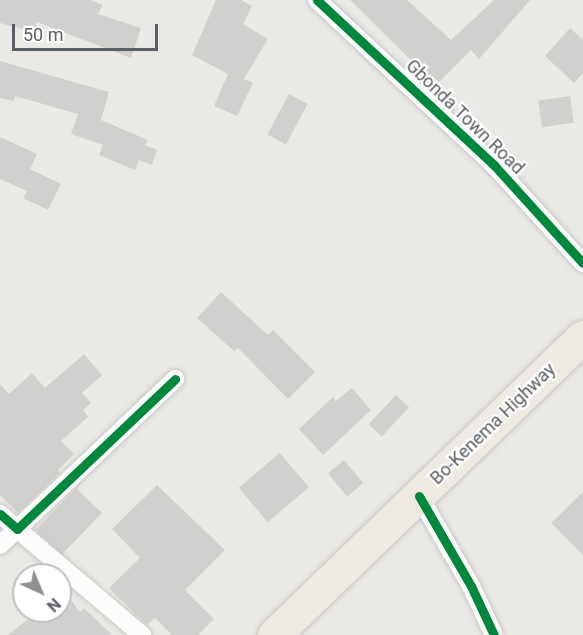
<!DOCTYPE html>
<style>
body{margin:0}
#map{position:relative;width:583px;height:635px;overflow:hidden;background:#ebe9e5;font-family:Roboto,sans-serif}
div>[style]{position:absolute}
.building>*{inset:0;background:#d1d0ce;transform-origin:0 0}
.roads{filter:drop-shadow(0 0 2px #c7c8c7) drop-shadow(0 0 2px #c7c8c7)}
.street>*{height:18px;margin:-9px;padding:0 9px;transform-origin:9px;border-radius:9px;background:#fcfcfb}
.highway>*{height:33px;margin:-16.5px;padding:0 16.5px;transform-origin:16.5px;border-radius:16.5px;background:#eeeae1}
.cycleway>*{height:9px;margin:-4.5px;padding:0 4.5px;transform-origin:4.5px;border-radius:4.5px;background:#00873e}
span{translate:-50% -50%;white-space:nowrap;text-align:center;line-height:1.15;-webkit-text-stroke:4.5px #fff;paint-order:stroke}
.street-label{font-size:18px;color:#5b5f63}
.north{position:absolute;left:12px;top:563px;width:60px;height:60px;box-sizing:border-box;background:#fff;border:2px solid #bdbfc1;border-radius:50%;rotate:136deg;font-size:16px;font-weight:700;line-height:24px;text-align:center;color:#5b5f63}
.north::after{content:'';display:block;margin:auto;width:21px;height:27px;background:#8d8f90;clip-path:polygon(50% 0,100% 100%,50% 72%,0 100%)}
.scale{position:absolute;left:12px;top:24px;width:146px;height:27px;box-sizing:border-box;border:3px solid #5b5f63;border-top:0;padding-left:8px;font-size:18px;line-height:21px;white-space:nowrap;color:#5b5f63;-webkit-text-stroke:4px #fff;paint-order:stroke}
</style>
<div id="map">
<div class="building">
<div style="clip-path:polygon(0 0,91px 0,103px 5px,98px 14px,141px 28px,131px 58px,37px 22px,34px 32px,0 23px)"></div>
<div style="clip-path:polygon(216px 0,241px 0,252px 6px,243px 24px,268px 39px,244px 79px,253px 83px,237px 116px,214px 106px,228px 74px,192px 55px)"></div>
<div style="clip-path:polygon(350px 0,407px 0,451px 40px,494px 0,530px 0,479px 59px,471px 50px,436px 85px)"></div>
<div style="clip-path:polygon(570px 28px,583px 40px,583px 73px,574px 83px,545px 56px)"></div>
<div style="clip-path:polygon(0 61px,109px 92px,101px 120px,148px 140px,145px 145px,157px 150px,152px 165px,139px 160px,135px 170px,99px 155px,103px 145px,71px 134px,78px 114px,15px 96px,14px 101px,0 98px)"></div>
<div style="left:289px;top:94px;width:21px;height:46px;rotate:28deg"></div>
<div style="left:570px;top:96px;width:27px;height:32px;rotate:82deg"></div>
<div style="clip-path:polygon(0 137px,37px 154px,30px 169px,61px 184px,48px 210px,23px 198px,27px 191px,0 179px)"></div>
<div style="clip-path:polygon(221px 292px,268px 335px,273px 330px,315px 372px,288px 399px,238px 348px,234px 351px,197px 318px)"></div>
<div style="clip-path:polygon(84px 354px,102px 375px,82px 393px,91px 403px,83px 410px,88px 417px,61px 441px,74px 454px,58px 470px,60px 473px,18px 513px,0 495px,0 384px,9px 394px,32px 373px,45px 388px)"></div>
<div style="clip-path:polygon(352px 388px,371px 410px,323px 455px,299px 429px,333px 397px,336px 401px)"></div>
<div style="left:396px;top:395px;width:18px;height:40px;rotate:43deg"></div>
<div style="left:280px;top:453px;width:45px;height:54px;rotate:50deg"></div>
<div style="left:344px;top:460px;width:30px;height:21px;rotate:50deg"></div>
<div style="clip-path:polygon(157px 485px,225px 550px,185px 590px,214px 619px,198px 635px,172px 635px,155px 618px,147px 625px,109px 588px,140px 558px,112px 529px)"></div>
<div style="left:76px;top:488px;width:36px;height:58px;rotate:44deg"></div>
<div style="clip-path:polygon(583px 492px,583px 555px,551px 523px)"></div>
<div style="clip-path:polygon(60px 586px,80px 612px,84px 608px,112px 635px,8px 635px,38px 611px,60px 611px)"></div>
</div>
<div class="roads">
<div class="street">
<div style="left:317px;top:0;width:242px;rotate:43deg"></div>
<div style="left:494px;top:165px;width:132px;rotate:47.8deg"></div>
<div style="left:419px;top:496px;width:104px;rotate:60deg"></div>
<div style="left:471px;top:586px;width:54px;rotate:64.9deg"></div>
<div style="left:0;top:514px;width:23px;rotate:41deg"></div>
<div style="left:17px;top:529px;width:218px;rotate:-43.5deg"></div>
<div style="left:0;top:545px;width:23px;rotate:-43deg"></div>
<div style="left:17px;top:529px;width:164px;rotate:40.3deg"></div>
</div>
<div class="highway">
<div style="left:274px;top:635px;width:429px;rotate:-44deg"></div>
</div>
</div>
<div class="cycleway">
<div style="left:317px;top:0;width:242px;rotate:43deg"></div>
<div style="left:494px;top:165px;width:132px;rotate:47.8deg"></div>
<div style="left:419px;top:496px;width:104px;rotate:60deg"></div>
<div style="left:471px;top:586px;width:54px;rotate:64.9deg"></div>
<div style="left:0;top:514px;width:23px;rotate:41deg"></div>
<div style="left:17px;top:529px;width:218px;rotate:-43.5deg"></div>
</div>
<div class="street-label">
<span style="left:465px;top:117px;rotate:44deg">Gbonda Town Road</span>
<span style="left:493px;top:424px;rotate:-44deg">Bo-Kenema Highway</span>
</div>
<div class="north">N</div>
<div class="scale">50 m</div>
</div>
